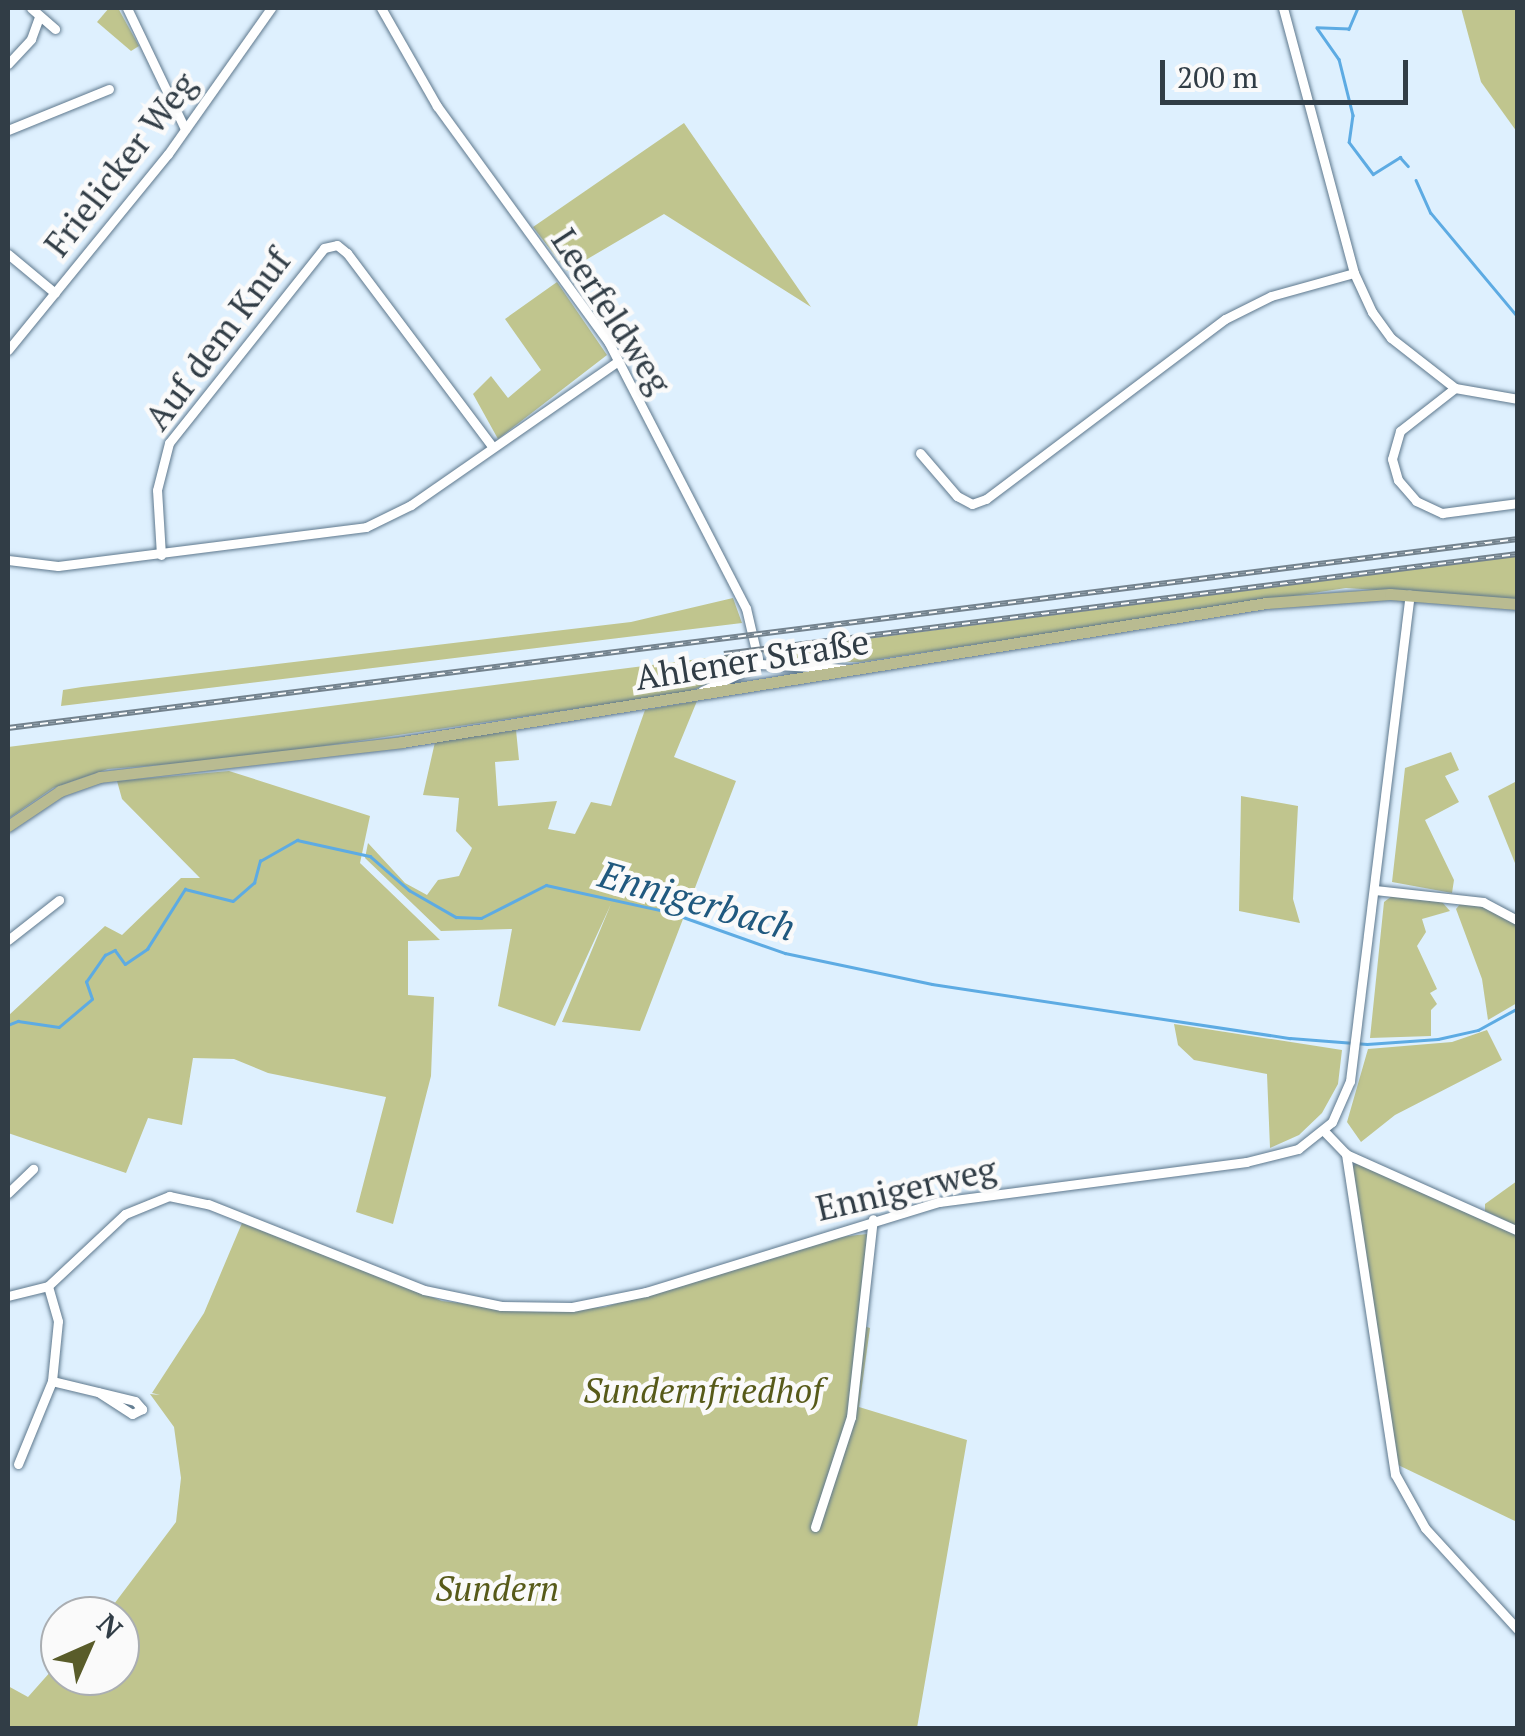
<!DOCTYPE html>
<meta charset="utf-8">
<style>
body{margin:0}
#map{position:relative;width:1525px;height:1736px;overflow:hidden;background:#def0fe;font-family:"PT Serif",serif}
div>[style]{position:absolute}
.green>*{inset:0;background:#c0c58e}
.stream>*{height:2.5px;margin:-1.25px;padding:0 1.25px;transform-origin:1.25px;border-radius:1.25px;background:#5dabe3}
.roads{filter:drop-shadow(0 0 2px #5e788d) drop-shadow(0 0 2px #5e788d)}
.minor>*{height:9px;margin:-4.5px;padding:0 4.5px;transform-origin:4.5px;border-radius:4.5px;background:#fff}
.major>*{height:11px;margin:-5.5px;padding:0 5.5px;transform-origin:5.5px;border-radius:5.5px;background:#b9bb91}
.rail>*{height:6px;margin-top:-3px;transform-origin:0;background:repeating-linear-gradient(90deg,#fafafa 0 8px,#73828d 0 16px);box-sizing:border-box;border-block:2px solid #73828d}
span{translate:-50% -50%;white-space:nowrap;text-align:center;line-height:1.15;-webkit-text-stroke:9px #fafafa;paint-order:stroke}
.street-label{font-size:35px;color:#313d46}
.park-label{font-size:35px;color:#575a19;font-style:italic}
.water-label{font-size:38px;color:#20597f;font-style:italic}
.frame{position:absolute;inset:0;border:10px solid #313d46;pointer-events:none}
.north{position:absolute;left:40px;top:1596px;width:100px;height:100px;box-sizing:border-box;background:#fafafa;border:2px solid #aaaeb2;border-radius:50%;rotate:45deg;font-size:28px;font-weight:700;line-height:40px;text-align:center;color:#313d46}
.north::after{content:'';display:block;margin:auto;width:35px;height:45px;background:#595c2a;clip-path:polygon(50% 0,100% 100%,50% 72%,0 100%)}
.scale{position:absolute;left:1160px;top:60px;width:248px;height:45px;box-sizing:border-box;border:5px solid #313d46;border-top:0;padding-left:12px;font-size:30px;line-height:35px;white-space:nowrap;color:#313d46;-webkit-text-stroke:8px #fafafa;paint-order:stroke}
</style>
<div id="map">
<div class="green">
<div style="clip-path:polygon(109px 8px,118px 8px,139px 46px,131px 51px,97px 22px)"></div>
<div style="clip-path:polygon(1461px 8px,1517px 8px,1517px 132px,1481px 82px)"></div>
<div style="clip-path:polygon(684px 123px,811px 307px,664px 214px,567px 271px,533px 227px)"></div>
<div style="clip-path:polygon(557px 282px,607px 355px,498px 439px,473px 394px,491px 376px,508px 398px,541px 370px,505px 319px)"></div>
<div style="clip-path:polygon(1517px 556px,1517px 599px,1346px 588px,860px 662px,773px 663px,763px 652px)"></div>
<div style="clip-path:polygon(733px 598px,742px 623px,61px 706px,63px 690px,82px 687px,631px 622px)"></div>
<div style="clip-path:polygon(754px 652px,743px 667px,689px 692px,236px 759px,108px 769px,53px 788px,8px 819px,8px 747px)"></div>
<div style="clip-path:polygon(697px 701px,674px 757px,736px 781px,640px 1031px,562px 1022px,611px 904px,555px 1026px,498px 1006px,512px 929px,441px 931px,365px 858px,368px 843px,405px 883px,427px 895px,438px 880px,459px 876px,472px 848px,456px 831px,459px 798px,423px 795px,435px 742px,516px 730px,519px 760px,495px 762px,498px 806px,557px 801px,548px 829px,575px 834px,591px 802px,611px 806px,645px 710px)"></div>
<div style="clip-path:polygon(1451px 752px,1459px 770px,1445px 776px,1459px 802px,1425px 820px,1454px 880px,1452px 893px,1392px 882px,1405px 768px)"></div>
<div style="clip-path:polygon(229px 771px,370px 816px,360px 863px,440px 940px,408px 941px,408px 995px,434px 997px,431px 1076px,393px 1224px,356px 1212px,386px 1097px,268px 1073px,234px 1059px,193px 1058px,182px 1125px,148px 1118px,126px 1173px,8px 1133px,8px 1016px,105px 926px,122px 935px,181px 878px,200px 878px,122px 799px,117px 781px)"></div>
<div style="clip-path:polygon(1517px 781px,1517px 868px,1488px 796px)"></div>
<div style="clip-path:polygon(1241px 796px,1298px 806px,1293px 899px,1300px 923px,1239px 911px)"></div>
<div style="clip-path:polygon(1392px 896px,1442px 902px,1450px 911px,1422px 919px,1426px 932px,1417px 946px,1437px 989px,1430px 993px,1437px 1004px,1431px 1010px,1431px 1036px,1370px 1038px,1384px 902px)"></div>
<div style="clip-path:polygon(1460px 904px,1481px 905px,1517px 924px,1517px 1003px,1488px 1020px,1482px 979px,1456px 909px)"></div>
<div style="clip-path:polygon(1174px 1024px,1342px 1050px,1338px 1084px,1322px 1113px,1299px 1135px,1270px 1148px,1267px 1074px,1194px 1060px,1178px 1045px)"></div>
<div style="clip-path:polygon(1487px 1030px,1502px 1060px,1395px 1115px,1361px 1142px,1347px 1122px,1368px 1049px,1452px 1042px)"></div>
<div style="clip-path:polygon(1357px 1162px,1517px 1235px,1517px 1522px,1396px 1464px,1351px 1168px)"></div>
<div style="clip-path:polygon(1517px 1181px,1517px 1226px,1485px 1211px,1485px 1204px)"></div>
<div style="clip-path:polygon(242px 1223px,442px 1301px,540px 1312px,605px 1307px,830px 1238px,867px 1234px,860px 1325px,870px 1328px,859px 1407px,967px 1440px,917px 1728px,8px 1728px,8px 1686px,28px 1697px,60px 1661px,60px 1676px,120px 1676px,120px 1616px,105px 1616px,176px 1522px,181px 1478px,174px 1427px,150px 1394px,160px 1395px,152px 1393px,204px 1313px)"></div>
</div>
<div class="stream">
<div style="left:1345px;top:8px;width:2px"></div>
<div style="left:1358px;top:8px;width:23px;rotate:113deg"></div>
<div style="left:1349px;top:29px;width:32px;rotate:-178deg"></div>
<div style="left:1317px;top:28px;width:38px;rotate:55deg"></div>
<div style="left:1339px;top:59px;width:58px;rotate:76deg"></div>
<div style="left:1353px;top:115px;width:27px;rotate:98deg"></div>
<div style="left:1349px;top:142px;width:40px;rotate:53deg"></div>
<div style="left:1373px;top:174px;width:32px;rotate:-32deg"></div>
<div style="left:1400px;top:157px;width:12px;rotate:48deg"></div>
<div style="left:1416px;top:180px;width:36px;rotate:66deg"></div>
<div style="left:1431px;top:213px;width:136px;rotate:50.1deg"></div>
<div style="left:8px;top:1025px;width:11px;rotate:-22deg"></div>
<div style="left:18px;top:1021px;width:41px;rotate:8.3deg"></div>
<div style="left:59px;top:1027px;width:43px;rotate:-40.3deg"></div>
<div style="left:92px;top:999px;width:18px;rotate:-109deg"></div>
<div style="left:86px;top:982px;width:33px;rotate:-55deg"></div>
<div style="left:105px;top:955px;width:11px;rotate:-27deg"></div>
<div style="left:115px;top:950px;width:17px;rotate:54deg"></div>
<div style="left:125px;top:964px;width:27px;rotate:-34deg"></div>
<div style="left:147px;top:949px;width:71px;rotate:-57.7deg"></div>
<div style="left:185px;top:889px;width:49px;rotate:14deg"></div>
<div style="left:233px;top:901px;width:28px;rotate:-41deg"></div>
<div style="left:254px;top:883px;width:23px;rotate:-75deg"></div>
<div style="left:260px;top:861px;width:43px;rotate:-29.6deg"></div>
<div style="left:297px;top:840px;width:75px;rotate:12.4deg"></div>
<div style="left:370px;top:856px;width:52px;rotate:41.1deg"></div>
<div style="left:409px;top:890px;width:54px;rotate:29.9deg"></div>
<div style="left:456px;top:917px;width:25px;rotate:2deg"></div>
<div style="left:481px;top:918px;width:73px;rotate:-26.9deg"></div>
<div style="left:546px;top:885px;width:126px;rotate:12.4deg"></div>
<div style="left:669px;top:912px;width:123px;rotate:19.5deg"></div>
<div style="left:785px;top:953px;width:150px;rotate:11.9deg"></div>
<div style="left:932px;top:984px;width:362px;rotate:8.6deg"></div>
<div style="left:1290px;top:1038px;width:77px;rotate:4.5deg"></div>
<div style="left:1367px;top:1044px;width:71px;rotate:-4deg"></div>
<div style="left:1438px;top:1039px;width:41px;rotate:-12.7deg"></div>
<div style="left:1478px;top:1030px;width:46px;rotate:-28.8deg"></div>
</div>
<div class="roads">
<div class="minor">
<div style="left:31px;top:8px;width:32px;rotate:41deg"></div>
<div style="left:127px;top:8px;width:134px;rotate:64.4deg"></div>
<div style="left:381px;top:8px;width:113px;rotate:60.3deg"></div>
<div style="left:437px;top:106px;width:293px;rotate:54deg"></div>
<div style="left:609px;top:343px;width:298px;rotate:62.7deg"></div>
<div style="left:746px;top:608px;width:57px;rotate:76.9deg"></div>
<div style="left:1283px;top:8px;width:274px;rotate:75deg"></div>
<div style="left:1354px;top:273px;width:43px;rotate:65.2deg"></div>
<div style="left:1372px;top:312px;width:32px;rotate:54deg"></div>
<div style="left:1391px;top:338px;width:81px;rotate:38deg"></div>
<div style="left:1455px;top:388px;width:64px;rotate:9.9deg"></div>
<div style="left:8px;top:64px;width:34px;rotate:-47deg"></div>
<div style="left:31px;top:39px;width:23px;rotate:-70deg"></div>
<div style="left:8px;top:130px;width:109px;rotate:-22.1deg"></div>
<div style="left:8px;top:254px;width:61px;rotate:39.7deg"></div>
<div style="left:8px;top:350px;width:253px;rotate:-50.8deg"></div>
<div style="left:168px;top:154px;width:179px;rotate:-54.8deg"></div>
<div style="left:1455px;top:388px;width:70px;rotate:142deg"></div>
<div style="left:1400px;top:431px;width:29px;rotate:106deg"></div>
<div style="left:1392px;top:459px;width:22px;rotate:74deg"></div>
<div style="left:1398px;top:480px;width:28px;rotate:49deg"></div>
<div style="left:1416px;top:501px;width:29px;rotate:25deg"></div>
<div style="left:1442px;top:513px;width:77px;rotate:-7.5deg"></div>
<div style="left:920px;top:453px;width:57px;rotate:49.3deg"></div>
<div style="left:957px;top:496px;width:17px;rotate:28deg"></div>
<div style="left:972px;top:504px;width:15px;rotate:-20deg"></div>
<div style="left:986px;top:499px;width:299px;rotate:-37deg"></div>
<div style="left:1225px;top:319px;width:51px;rotate:-26.6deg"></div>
<div style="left:1271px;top:296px;width:86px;rotate:-15.5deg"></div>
<div style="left:161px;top:555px;width:65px;rotate:-93.5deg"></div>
<div style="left:157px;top:490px;width:49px;rotate:-75.7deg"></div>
<div style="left:169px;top:443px;width:249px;rotate:-51.5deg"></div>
<div style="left:324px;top:248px;width:13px;rotate:-13deg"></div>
<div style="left:337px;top:245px;width:13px;rotate:39deg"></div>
<div style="left:347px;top:253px;width:241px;rotate:53.1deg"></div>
<div style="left:8px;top:560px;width:50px;rotate:6.8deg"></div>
<div style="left:58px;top:566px;width:310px;rotate:-7.2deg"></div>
<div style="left:366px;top:527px;width:50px;rotate:-26.1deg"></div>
<div style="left:411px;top:505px;width:252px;rotate:-34.8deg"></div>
<div style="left:759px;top:664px;width:89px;rotate:3.2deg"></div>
<div style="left:702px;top:691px;width:63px;rotate:-25.3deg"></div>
<div style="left:1375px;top:890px;width:109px;rotate:6.3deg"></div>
<div style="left:1483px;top:902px;width:40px;rotate:28deg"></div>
<div style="left:8px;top:940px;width:65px;rotate:-38.1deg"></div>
<div style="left:1324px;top:1131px;width:32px;rotate:46deg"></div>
<div style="left:1346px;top:1154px;width:188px;rotate:24.1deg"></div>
<div style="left:1346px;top:1154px;width:324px;rotate:81.3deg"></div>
<div style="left:1395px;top:1474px;width:62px;rotate:60.9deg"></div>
<div style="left:1425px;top:1528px;width:138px;rotate:47.6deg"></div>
<div style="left:8px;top:1193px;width:35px;rotate:-44deg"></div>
<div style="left:8px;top:1296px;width:41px;rotate:-14deg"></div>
<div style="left:48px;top:1286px;width:105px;rotate:-43.1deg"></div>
<div style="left:125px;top:1214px;width:48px;rotate:-22.2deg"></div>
<div style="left:169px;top:1196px;width:40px;rotate:12deg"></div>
<div style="left:208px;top:1204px;width:232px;rotate:21.7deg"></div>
<div style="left:424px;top:1290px;width:79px;rotate:11.7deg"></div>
<div style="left:501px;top:1306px;width:71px;rotate:0.8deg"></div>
<div style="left:572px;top:1307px;width:76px;rotate:-11.5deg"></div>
<div style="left:646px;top:1292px;width:307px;rotate:-17.1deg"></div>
<div style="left:939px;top:1202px;width:310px;rotate:-7.4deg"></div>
<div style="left:1246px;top:1162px;width:54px;rotate:-14deg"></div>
<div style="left:1298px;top:1149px;width:43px;rotate:-38.5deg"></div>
<div style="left:1332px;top:1122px;width:45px;rotate:-66.3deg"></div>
<div style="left:1350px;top:1081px;width:490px;rotate:-83deg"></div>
<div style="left:52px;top:1381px;width:85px;rotate:13.5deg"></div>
<div style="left:135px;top:1401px;width:11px;rotate:49deg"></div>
<div style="left:142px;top:1409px;width:11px;rotate:153deg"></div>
<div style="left:132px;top:1414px;width:40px;rotate:-147.1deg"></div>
<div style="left:18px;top:1464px;width:90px;rotate:-67.7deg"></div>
<div style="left:52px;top:1381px;width:60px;rotate:-84.3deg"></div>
<div style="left:58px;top:1321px;width:36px;rotate:-106deg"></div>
<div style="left:815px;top:1527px;width:116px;rotate:-71.9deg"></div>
<div style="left:851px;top:1417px;width:199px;rotate:-83.7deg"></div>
</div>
<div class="major">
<div style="left:8px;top:826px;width:63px;rotate:-33.9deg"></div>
<div style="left:60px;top:791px;width:42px;rotate:-19.3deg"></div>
<div style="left:100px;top:777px;width:304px;rotate:-6.6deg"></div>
<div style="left:402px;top:742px;width:875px;rotate:-9.14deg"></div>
<div style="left:1266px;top:603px;width:124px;rotate:-4.2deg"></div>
<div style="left:1390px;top:594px;width:128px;rotate:4.5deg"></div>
</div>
</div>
<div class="rail">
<div style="left:724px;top:654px;width:800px;rotate:-7.18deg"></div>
<div style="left:8px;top:728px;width:1522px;rotate:-7.13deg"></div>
</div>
<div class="street-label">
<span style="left:120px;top:164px;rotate:-52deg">Frielicker Weg</span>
<span style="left:612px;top:311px;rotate:57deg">Leerfeldweg</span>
<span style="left:217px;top:339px;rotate:-53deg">Auf dem Knuf</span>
<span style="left:752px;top:659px;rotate:-9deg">Ahlener Straße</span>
<span style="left:906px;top:1188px;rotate:-13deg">Ennigerweg</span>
</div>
<div class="park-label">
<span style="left:703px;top:1390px">Sundernfriedhof</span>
<span style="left:497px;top:1588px">Sundern</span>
</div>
<div class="water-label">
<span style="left:697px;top:901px;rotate:16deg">Ennigerbach</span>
</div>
<div class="frame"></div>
<div class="north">N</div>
<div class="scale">200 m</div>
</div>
